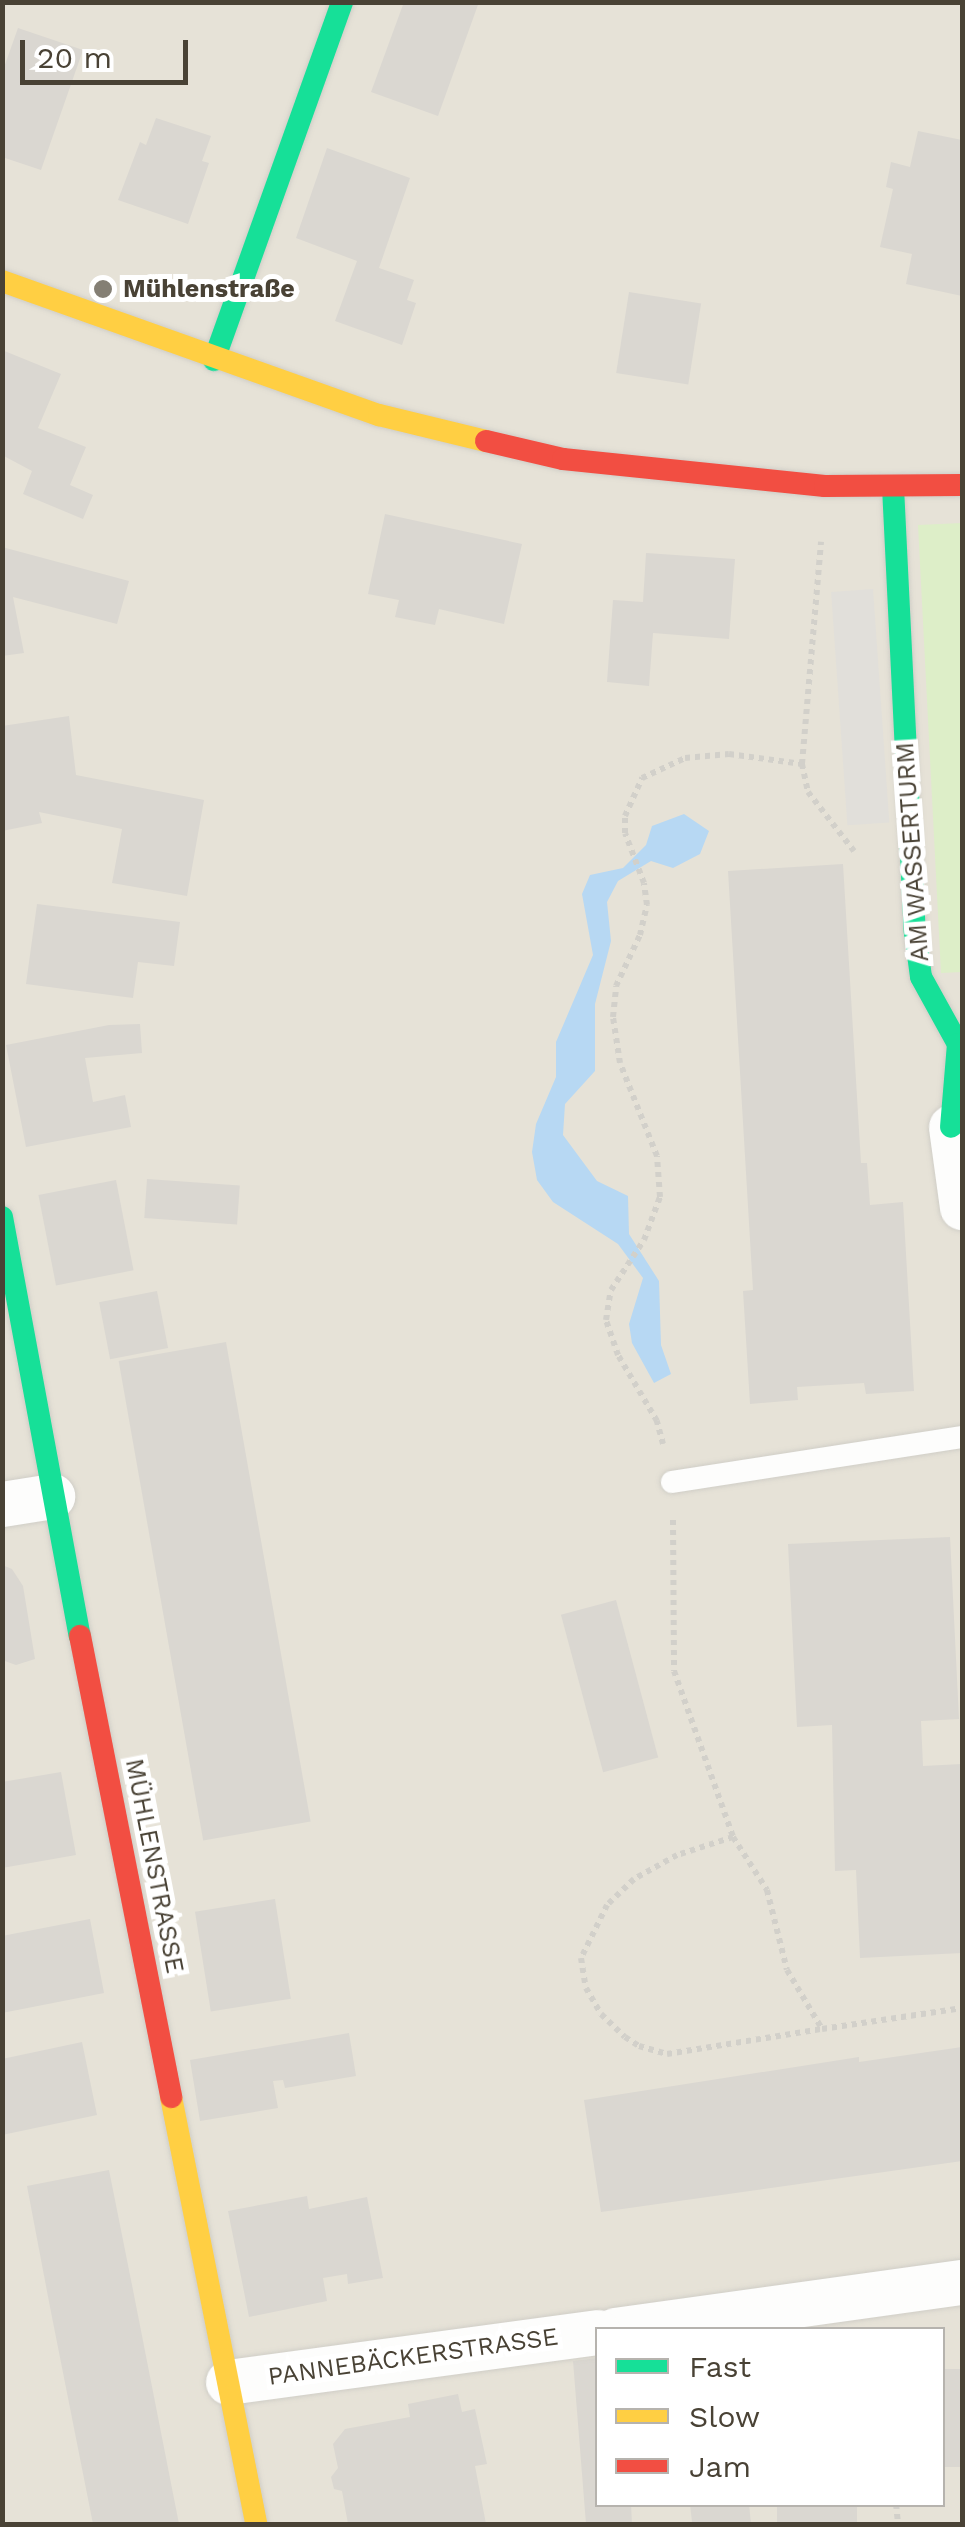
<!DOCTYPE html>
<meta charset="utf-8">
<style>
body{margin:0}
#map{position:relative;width:965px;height:2527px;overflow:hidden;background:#f2f0ea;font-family:"Work Sans",sans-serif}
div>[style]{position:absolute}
.residential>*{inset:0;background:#e6e2d7}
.green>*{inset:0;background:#ddeec8}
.parking>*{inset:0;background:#e1dfda;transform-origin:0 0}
.water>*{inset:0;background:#b7d8f3}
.building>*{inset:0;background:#dad7d1;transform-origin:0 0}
.path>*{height:6px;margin-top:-3px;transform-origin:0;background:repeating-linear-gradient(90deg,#d2d0ca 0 5px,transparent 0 10px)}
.roads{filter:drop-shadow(0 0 2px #d0cec7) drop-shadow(0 0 2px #d0cec7)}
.lane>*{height:22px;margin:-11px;padding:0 11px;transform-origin:11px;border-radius:11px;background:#fdfdfc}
.street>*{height:45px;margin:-22.5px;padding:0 22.5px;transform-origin:22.5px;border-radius:22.5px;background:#fdfdfc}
.fast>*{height:22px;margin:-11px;padding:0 11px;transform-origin:11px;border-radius:11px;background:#16e098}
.slow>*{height:22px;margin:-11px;padding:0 11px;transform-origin:11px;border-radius:11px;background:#ffcf43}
.jam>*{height:22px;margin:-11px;padding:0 11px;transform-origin:11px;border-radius:11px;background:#f24e42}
.dots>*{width:28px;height:28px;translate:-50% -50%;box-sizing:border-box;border:5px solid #fff;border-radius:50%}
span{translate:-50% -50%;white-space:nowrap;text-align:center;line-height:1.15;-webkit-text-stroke:10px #fff;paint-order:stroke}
.poi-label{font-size:25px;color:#494235;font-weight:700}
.left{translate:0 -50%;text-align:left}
.street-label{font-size:25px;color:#494235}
.frame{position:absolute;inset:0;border:5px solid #494235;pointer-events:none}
.legend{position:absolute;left:595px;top:2327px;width:350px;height:180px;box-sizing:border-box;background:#fff;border:2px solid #b6b3ae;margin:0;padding:12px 18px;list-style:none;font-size:30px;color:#494235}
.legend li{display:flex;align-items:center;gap:20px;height:50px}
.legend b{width:50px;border:2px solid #b6b3ae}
.scale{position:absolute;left:20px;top:40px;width:168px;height:45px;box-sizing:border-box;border:5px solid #494235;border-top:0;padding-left:12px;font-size:30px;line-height:35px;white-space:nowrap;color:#494235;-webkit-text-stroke:8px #fff;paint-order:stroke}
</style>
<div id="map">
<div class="residential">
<div style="clip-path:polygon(evenodd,3px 3px,962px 3px,962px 2524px,3px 2524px,3px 3px,598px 2330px,942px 2330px,942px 2504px,598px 2504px,598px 2330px)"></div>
</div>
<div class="green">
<div style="clip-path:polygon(962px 523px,962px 972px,941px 973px,918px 525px)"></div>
</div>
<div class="parking">
<div style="left:873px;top:589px;width:234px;height:42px;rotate:86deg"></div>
</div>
<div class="water">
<div style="clip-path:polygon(684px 814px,709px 831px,700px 854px,673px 868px,651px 861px,618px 881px,607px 902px,611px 941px,595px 1004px,595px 1071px,565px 1104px,563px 1135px,597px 1181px,628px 1196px,629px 1234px,659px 1281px,661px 1345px,671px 1374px,654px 1383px,632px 1343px,629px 1324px,643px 1278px,618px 1244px,553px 1202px,537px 1180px,532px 1152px,536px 1124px,556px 1077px,556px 1042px,593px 955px,582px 894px,590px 875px,623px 868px,646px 845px,652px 826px)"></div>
</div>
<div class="building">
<div style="clip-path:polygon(404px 2px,479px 2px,438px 116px,371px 92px)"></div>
<div style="clip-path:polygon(18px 28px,83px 50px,41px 170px,2px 157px,2px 73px)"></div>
<div style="clip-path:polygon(156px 118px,211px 136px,202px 161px,209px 163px,188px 224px,118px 200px,140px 142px,146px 145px)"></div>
<div style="clip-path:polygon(918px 131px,962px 140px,962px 296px,906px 284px,912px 254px,880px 247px,893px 189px,886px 187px,891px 162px,910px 167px)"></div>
<div style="clip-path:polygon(327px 148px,410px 178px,379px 268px,414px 280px,407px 300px,416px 303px,402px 345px,335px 321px,357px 261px,296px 238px)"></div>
<div style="left:629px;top:292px;width:73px;height:82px;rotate:9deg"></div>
<div style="clip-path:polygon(2px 350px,61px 374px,38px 428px,86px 447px,70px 485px,93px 495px,83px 519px,23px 494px,32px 471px,2px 455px)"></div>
<div style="clip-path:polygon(385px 514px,522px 544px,504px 624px,439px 609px,435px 625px,395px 617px,399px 600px,368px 594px)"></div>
<div style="clip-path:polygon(2px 547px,129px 581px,117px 624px,13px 597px,24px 653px,2px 656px)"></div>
<div style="clip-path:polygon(646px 553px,735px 559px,729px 639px,653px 633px,649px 686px,607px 682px,613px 600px,643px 602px)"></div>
<div style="clip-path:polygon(69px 716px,76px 775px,204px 800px,187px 896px,112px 883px,122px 829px,39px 812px,42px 823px,2px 831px,2px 726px)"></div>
<div style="clip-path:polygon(843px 864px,861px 1163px,867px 1163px,870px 1205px,903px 1202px,914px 1391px,866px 1394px,864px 1383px,797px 1387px,798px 1400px,750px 1404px,743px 1291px,753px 1290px,728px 871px)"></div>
<div style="clip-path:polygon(37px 904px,180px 922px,174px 966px,138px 962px,133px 998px,26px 984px)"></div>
<div style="clip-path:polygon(140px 1024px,142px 1053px,85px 1058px,93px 1102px,125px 1095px,131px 1127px,26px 1147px,6px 1045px,109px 1025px)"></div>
<div style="left:147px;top:1179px;width:93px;height:39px;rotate:4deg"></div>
<div style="left:116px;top:1180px;width:92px;height:79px;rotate:79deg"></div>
<div style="left:157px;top:1291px;width:58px;height:59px;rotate:79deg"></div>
<div style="left:226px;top:1342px;width:487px;height:109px;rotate:80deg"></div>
<div style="clip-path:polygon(950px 1537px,959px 1719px,921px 1721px,923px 1766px,962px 1764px,962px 1953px,860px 1958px,856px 1870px,835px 1871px,832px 1725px,797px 1727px,788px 1544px)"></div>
<div style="clip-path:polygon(2px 1565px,12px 1569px,23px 1586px,35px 1659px,16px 1665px,2px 1660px)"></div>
<div style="left:616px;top:1600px;width:163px;height:57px;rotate:75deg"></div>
<div style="clip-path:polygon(61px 1772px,76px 1855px,2px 1868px,2px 1782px)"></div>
<div style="left:275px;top:1899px;width:101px;height:81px;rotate:81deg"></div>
<div style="clip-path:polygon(90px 1919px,104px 1993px,2px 2013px,2px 1936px)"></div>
<div style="clip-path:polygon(349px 2033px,356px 2076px,285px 2088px,283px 2080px,273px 2081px,278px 2108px,200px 2121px,190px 2060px)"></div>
<div style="clip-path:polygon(82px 2042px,97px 2115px,2px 2135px,2px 2059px)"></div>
<div style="clip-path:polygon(962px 2047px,962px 2161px,601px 2212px,584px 2100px,859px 2057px,859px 2062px)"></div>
<div style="clip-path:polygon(109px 2170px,133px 2290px,179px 2524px,93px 2524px,50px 2307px,27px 2186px)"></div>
<div style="clip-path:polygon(307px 2196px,309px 2209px,367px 2197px,383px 2278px,348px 2284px,347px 2274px,323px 2278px,327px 2301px,249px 2317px,228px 2211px)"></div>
<div style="clip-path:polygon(598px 2358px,598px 2504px,631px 2504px,632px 2524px,586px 2524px,573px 2361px)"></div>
<div style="left:962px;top:2369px;width:98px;height:20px;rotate:90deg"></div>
<div style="clip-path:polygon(458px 2394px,462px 2412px,475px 2409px,487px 2464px,475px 2466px,486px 2524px,348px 2524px,342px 2491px,334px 2489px,331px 2477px,338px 2468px,333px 2444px,345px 2429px,410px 2417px,408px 2404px)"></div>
<div style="clip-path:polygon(690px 2504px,749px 2504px,751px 2524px,697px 2524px,692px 2522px)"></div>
<div style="left:777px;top:2504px;width:80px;height:20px"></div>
</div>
<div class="path">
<div style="left:802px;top:764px;width:29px;rotate:78deg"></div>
<div style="left:808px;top:792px;width:75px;rotate:52.1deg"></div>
<div style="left:663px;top:1444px;width:24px;rotate:-105deg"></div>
<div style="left:657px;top:1421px;width:77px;rotate:-120.6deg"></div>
<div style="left:618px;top:1355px;width:37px;rotate:-109deg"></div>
<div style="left:606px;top:1320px;width:30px;rotate:-81deg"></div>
<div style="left:611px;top:1290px;width:60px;rotate:-56.6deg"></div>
<div style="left:644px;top:1240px;width:46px;rotate:-69.6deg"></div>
<div style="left:660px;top:1197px;width:41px;rotate:-94.2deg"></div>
<div style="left:657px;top:1156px;width:100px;rotate:-111.7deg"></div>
<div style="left:620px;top:1063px;width:47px;rotate:-98.7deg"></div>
<div style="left:613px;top:1017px;width:31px;rotate:-84deg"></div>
<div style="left:616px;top:986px;width:56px;rotate:-64.8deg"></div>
<div style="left:640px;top:935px;width:31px;rotate:-77deg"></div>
<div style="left:647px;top:905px;width:22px;rotate:-98deg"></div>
<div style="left:644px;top:883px;width:53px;rotate:-110.8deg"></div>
<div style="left:625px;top:833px;width:17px;rotate:-90deg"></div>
<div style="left:625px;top:816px;width:42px;rotate:-65.9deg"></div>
<div style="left:642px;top:778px;width:47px;rotate:-24.9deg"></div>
<div style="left:685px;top:758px;width:44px;rotate:-5.2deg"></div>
<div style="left:729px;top:754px;width:74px;rotate:7.8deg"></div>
<div style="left:802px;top:764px;width:223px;rotate:-85.1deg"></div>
<div style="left:673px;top:1520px;width:151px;rotate:89.6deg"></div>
<div style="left:674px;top:1671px;width:176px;rotate:70.4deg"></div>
<div style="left:733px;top:1837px;width:63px;rotate:57.3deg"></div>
<div style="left:767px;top:1890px;width:82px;rotate:76deg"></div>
<div style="left:787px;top:1970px;width:69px;rotate:59.3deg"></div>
<div style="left:822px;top:2029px;width:142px;rotate:-8.5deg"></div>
<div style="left:733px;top:1837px;width:59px;rotate:162.2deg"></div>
<div style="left:677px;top:1855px;width:49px;rotate:150.8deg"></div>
<div style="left:634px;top:1879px;width:37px;rotate:136deg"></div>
<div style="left:607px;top:1905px;width:59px;rotate:116.1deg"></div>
<div style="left:581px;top:1958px;width:30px;rotate:81deg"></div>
<div style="left:586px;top:1988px;width:30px;rotate:60deg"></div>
<div style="left:601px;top:2014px;width:33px;rotate:44deg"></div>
<div style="left:625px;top:2037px;width:17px;rotate:33deg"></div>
<div style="left:639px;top:2046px;width:29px;rotate:16deg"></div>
<div style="left:667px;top:2054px;width:157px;rotate:-9.2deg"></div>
<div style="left:896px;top:2504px;width:20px;rotate:84deg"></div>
</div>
<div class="roads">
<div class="lane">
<div style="left:672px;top:1482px;width:293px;rotate:-8.8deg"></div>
</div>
<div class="street">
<div style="left:951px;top:1127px;width:81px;rotate:82.2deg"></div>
<div style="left:2px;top:1504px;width:51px;rotate:-9.1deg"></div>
<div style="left:615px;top:2330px;width:350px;rotate:-7.9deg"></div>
<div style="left:228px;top:2382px;width:373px;rotate:-7.7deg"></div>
</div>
<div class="fast">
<div style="left:214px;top:360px;width:380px;rotate:-70.3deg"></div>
<div style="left:893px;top:487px;width:446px;rotate:87.2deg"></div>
<div style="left:915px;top:932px;width:45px;rotate:82.4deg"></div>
<div style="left:921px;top:977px;width:77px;rotate:61.1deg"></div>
<div style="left:958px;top:1044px;width:83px;rotate:94.8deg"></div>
<div style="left:2px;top:1217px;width:426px;rotate:79.5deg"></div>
</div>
<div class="slow">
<div style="left:2px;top:281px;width:400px;rotate:19.6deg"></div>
<div style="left:379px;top:415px;width:110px;rotate:13.7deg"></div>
<div style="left:171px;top:2097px;width:435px;rotate:78.7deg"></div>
</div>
<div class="jam">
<div style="left:486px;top:441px;width:79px;rotate:13.2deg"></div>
<div style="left:563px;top:459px;width:263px;rotate:5.9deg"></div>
<div style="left:825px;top:486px;width:137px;rotate:-0.4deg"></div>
<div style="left:80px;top:1636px;width:470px;rotate:78.8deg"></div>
</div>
</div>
<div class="dots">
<div style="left:103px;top:289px;background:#847f74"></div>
</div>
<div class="poi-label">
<span class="left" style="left:123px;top:289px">Mühlenstraße</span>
</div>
<div class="street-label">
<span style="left:913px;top:852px;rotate:-94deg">AM WASSERTURM</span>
<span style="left:154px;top:1866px;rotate:79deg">MÜHLENSTRASSE</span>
<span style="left:413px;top:2357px;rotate:-8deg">PANNEBÄCKERSTRASSE</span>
</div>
<div class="frame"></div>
<ul class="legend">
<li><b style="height:12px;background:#16e098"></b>Fast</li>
<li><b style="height:12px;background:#ffcf43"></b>Slow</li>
<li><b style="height:12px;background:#f24e42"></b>Jam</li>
</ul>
<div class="scale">20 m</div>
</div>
